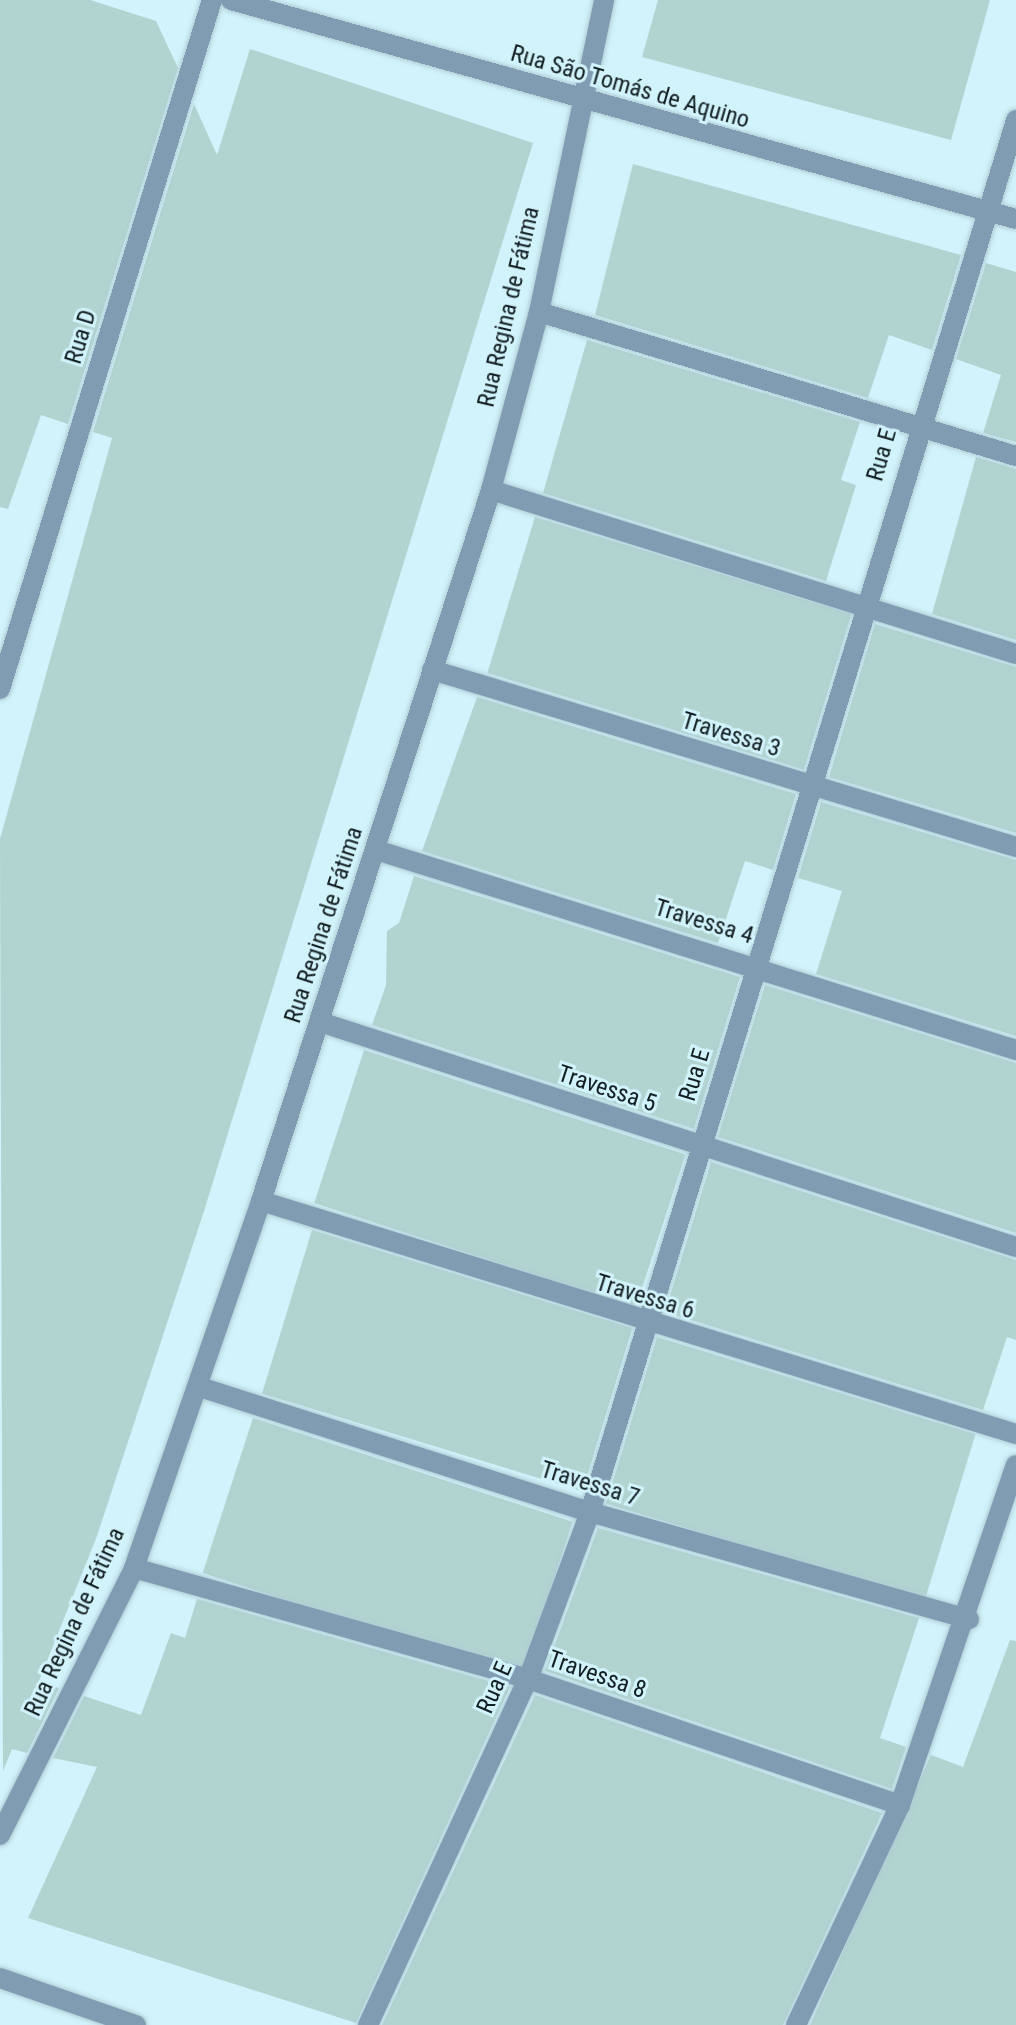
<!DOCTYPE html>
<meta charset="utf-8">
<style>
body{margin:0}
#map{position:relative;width:1016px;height:2025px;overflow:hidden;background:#d1f3fb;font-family:"Roboto Condensed",sans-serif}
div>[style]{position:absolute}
.building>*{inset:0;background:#b1d4d0;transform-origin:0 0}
.roads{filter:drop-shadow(0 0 2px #afcdd4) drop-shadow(0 0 2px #afcdd4)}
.minor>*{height:20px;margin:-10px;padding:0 10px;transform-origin:10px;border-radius:10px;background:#7f9cb3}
span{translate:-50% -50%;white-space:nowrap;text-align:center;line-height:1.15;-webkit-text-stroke:6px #d1f3fb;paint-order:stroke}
.street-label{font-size:24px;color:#131f22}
</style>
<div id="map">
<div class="building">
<div style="clip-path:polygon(0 0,90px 0,156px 21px,178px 68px,68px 424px,41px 415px,8px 509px,0 507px)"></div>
<div style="clip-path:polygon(658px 0,990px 0,951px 140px,642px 57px)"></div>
<div style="clip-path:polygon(250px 49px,533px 143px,204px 1211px,97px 1536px,39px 1681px,59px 1688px,27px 1753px,12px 1749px,3px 1771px,0 839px,112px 438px,93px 432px,194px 104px,217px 155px)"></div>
<div style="clip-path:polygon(633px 164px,961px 255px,932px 350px,889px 335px,868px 398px,595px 315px)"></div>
<div style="clip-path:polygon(986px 263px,1016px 272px,1016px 442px,983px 433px,1001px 375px,956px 359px)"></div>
<div style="clip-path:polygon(587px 340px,860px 422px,841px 480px,856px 485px,826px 581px,543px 493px)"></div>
<div style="clip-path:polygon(976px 457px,1016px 469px,1016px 640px,932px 614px)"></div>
<div style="left:535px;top:517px;width:331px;height:163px;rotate:17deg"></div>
<div style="clip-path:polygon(875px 624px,1016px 667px,1016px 833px,829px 777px)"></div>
<div style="clip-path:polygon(477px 697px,796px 794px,773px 870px,745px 861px,718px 943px,422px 851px)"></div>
<div style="clip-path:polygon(821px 802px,1016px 860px,1016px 1036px,816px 974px,842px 891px,798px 878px)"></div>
<div style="clip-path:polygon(414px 876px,740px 977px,694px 1129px,372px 1025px,386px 985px,387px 931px,399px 923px)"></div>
<div style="clip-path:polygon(765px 985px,1016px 1063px,1016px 1233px,718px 1137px)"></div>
<div style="left:364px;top:1050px;width:338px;height:161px;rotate:18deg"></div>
<div style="clip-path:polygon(711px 1162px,1016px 1260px,1016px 1340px,1007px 1337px,983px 1410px,665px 1312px)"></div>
<div style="left:312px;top:1230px;width:335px;height:171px;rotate:17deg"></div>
<div style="left:657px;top:1337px;width:333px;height:174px;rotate:17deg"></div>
<div style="left:253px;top:1418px;width:336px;height:163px;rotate:18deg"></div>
<div style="clip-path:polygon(598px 1528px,919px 1618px,880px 1738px,906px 1747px,892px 1789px,545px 1671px)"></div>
<div style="clip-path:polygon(197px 1599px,510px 1687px,356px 2023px,28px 1918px,97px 1767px,53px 1758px,84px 1696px,141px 1715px,171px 1633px,185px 1638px)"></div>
<div style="clip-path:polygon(1010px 1640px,1016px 1641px,1016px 2025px,810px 2025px,931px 1755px,963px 1767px)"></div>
<div style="clip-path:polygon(535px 1695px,882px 1813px,783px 2025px,382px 2025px)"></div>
</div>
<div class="roads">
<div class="minor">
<div style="left:231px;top:0;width:815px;rotate:15.59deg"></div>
<div style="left:539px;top:312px;width:498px;rotate:16.8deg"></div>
<div style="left:491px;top:490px;width:550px;rotate:17.35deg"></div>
<div style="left:432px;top:670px;width:610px;rotate:16.86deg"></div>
<div style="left:0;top:689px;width:721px;rotate:-72.9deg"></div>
<div style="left:376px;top:850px;width:671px;rotate:17.35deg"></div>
<div style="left:320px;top:1022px;width:731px;rotate:17.91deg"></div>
<div style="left:261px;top:1201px;width:790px;rotate:17.15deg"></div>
<div style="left:200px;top:1387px;width:410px;rotate:17.8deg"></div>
<div style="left:590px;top:1512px;width:394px;rotate:15.8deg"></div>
<div style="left:134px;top:1568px;width:409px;rotate:15.7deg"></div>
<div style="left:528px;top:1679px;width:393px;rotate:18.7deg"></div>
<div style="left:0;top:1835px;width:299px;rotate:-63.3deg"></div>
<div style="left:134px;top:1568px;width:388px;rotate:-70.9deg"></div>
<div style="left:261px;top:1201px;width:747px;rotate:-72.07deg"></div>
<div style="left:491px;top:490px;width:184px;rotate:-74.9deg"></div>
<div style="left:539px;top:312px;width:319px;rotate:-78.2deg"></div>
<div style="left:0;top:1978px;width:144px;rotate:19.1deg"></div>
<div style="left:368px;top:2025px;width:381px;rotate:-65.2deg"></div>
<div style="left:528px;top:1679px;width:178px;rotate:-69.6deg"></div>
<div style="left:590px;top:1512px;width:1456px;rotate:-72.98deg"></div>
<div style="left:796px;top:2025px;width:243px;rotate:-64.7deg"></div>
<div style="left:900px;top:1805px;width:359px;rotate:-71.2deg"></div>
</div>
</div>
<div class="street-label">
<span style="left:630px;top:87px;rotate:16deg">Rua São Tomás de Aquino</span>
<span style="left:509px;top:307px;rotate:-77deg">Rua Regina de Fátima</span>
<span style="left:81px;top:337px;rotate:-73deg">Rua D</span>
<span style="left:882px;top:455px;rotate:-74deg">Rua E</span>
<span style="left:731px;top:735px;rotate:17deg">Travessa 3</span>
<span style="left:704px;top:922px;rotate:17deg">Travessa 4</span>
<span style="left:324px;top:925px;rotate:-72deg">Rua Regina de Fátima</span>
<span style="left:695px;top:1075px;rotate:-73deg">Rua E</span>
<span style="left:607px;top:1089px;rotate:18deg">Travessa 5</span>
<span style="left:645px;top:1297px;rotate:17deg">Travessa 6</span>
<span style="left:590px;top:1484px;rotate:17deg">Travessa 7</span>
<span style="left:75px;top:1622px;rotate:-65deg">Rua Regina de Fátima</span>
<span style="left:597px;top:1675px;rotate:19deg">Travessa 8</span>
<span style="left:495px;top:1688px;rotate:-66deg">Rua E</span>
</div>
</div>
